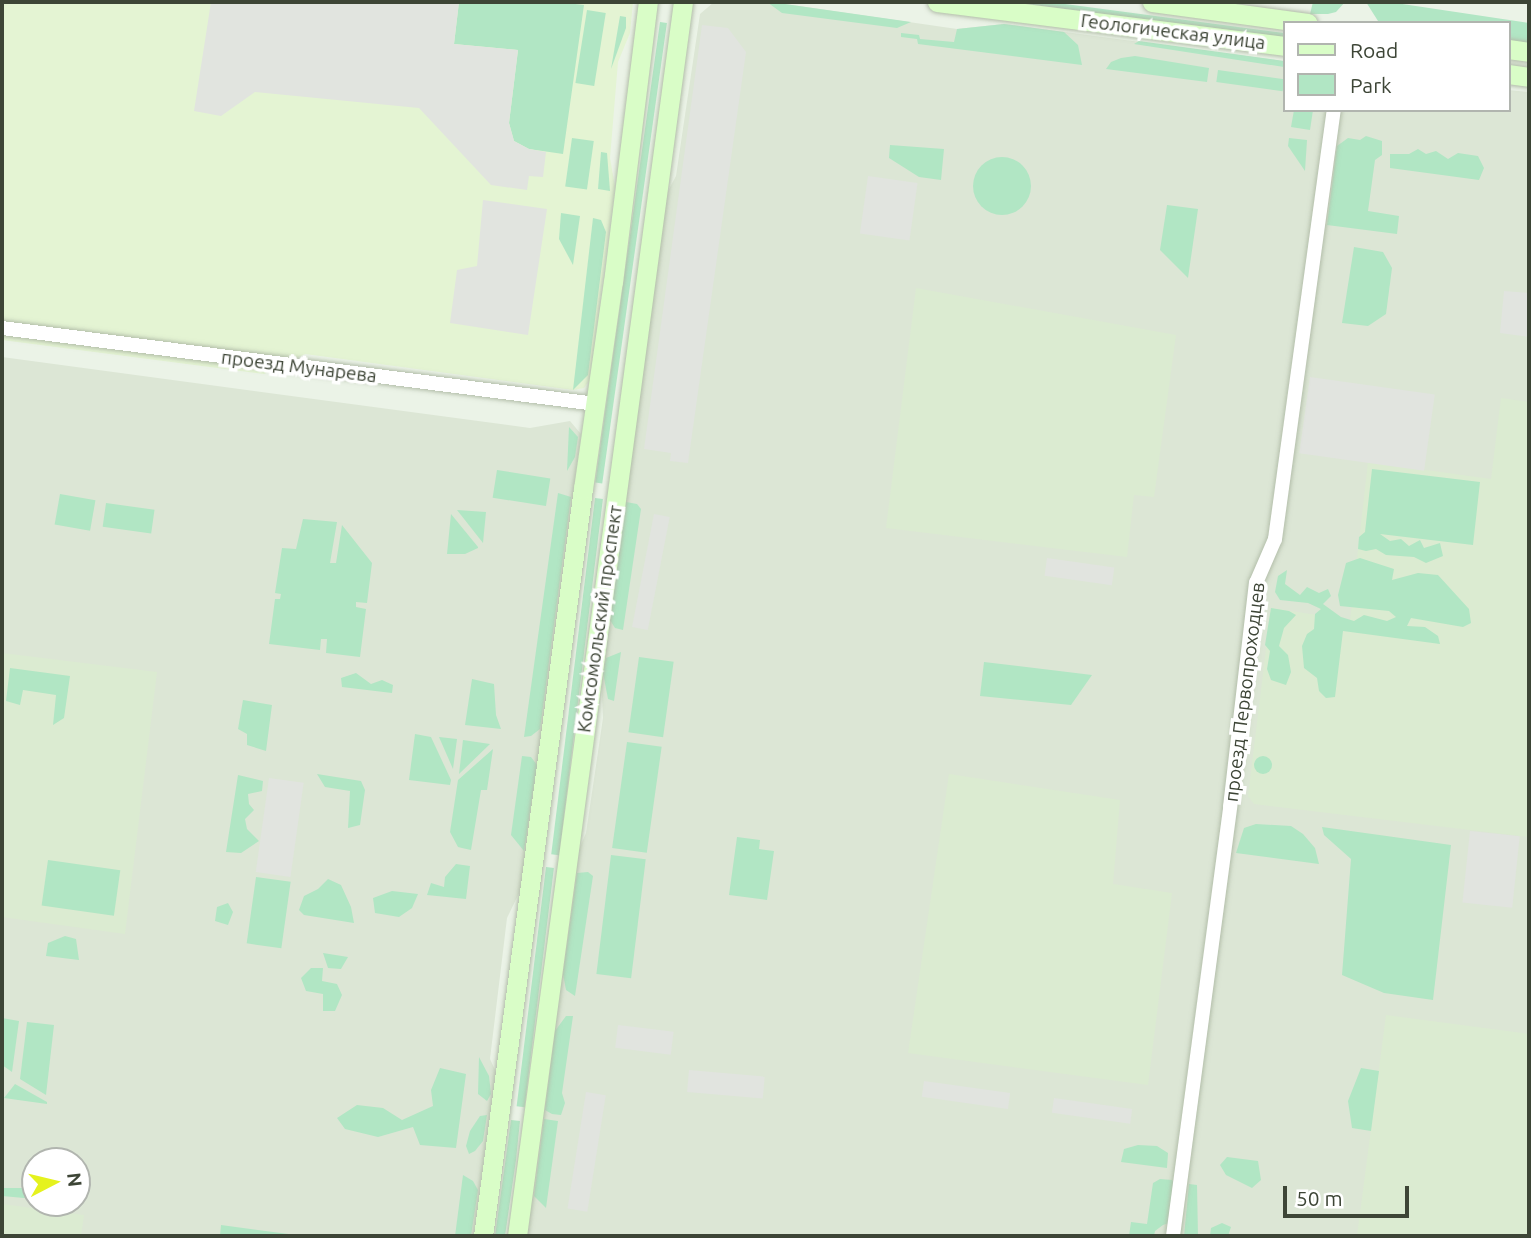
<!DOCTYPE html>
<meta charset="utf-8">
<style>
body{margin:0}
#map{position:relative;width:1531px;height:1238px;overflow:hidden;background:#ebf3e7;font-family:Ubuntu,sans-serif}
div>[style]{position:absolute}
.residential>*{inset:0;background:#dce6d5}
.commercial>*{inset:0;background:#e4f4d3}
.education>*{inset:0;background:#dbebd1}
.green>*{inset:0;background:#b1e6c4;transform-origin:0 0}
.round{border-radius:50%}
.parking>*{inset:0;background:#e1e4df;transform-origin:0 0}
.roads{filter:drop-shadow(0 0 2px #b3beaa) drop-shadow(0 0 2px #b3beaa)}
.minor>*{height:14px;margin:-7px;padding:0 7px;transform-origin:7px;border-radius:7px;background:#fff}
.secondary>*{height:19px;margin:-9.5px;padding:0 9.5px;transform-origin:9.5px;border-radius:9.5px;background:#d9fdc7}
span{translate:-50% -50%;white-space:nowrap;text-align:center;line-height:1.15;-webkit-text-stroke:7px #fff;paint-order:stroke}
.street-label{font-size:19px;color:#3d4536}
.frame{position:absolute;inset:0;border:4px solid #3d4536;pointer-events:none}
.legend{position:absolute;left:1283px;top:21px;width:228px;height:91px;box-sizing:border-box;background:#fff;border:2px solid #b1b5af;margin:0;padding:9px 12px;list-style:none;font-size:21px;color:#3d4536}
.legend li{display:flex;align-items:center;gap:14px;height:35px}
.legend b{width:35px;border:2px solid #b1b5af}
.north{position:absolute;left:21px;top:1147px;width:70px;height:70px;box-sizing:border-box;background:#fff;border:2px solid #b1b5af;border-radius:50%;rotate:83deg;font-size:19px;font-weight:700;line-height:28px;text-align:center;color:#3d4536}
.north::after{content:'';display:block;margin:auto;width:24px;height:32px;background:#e5f21e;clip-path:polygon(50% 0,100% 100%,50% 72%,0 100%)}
.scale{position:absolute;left:1283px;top:1186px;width:126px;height:32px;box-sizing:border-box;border:4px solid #3d4536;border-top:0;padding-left:9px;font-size:21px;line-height:24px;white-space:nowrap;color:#3d4536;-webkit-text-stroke:5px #fff;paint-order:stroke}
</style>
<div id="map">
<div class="residential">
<div style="clip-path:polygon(714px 2px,771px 2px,957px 29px,1004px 24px,1284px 61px,1284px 110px,1508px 110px,1508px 90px,1529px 92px,1529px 1236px,524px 1236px,574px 861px,586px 833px,603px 718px,601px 675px,667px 193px,676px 176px,700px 14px)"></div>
<div style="clip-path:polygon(evenodd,2px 357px,530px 428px,570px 421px,581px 434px,521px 889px,507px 918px,490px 1059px,496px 1072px,473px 1236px,2px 1236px,2px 357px,35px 1161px,77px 1161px,77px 1203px,35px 1203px,35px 1161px)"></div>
</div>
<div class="commercial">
<div style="clip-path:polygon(2px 2px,633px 2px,630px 33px,618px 62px,610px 158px,615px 187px,589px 381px,584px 388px,573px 390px,305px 354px,264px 374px,2px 340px)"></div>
</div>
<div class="education">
<div style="clip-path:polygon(916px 288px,1176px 335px,1154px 497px,1134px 495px,1127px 557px,886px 528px)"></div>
<div style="clip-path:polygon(1501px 398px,1529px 402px,1529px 837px,1254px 804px,1248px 796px,1271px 608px,1350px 620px,1368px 462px,1491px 479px)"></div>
<div style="clip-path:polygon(2px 653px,157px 672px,125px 934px,2px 917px)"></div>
<div style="clip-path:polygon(949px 774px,1120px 800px,1113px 884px,1172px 893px,1148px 1085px,908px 1053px)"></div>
<div style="clip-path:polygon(1386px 1015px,1529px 1034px,1529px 1236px,1357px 1236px)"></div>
<div style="clip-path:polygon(2px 1204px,84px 1215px,81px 1236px,2px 1236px)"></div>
</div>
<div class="green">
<div style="clip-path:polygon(459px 2px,558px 2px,584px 5px,563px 154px,529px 149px,514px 141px,509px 123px,518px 50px,454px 44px)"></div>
<div style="clip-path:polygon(767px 2px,771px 2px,911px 22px,897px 28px,782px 13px)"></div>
<div style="clip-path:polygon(1010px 2px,1050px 2px,1284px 33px,1284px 37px)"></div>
<div style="clip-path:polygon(1313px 2px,1345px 2px,1336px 12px,1328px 14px,1310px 14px)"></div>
<div style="clip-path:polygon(1366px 2px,1389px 2px,1529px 23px,1529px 43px,1508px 40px,1508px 23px,1378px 21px)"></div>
<div style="left:587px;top:10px;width:19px;height:74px;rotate:9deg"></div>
<div style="clip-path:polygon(620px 16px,626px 17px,626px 28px,611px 69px)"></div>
<div style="left:660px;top:22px;width:7px;height:465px;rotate:8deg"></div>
<div style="clip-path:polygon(1004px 24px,1064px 32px,1078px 45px,1082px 65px,918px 44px,917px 39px,901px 37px,901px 33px,919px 35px,920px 39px,954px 42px,957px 29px)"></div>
<div style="clip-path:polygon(1139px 41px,1284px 61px,1284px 67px,1134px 44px)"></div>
<div style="clip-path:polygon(1135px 56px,1209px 68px,1207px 82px,1106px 69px,1111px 62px,1121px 58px)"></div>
<div style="left:1218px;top:70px;width:67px;height:12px;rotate:8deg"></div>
<div style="clip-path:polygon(1294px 110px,1313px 110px,1310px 130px,1291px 127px)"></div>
<div style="clip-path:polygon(1366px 136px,1382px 141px,1382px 155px,1375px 160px,1368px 211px,1399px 216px,1397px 234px,1327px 225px,1337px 146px,1348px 138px,1360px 140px)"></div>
<div style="left:572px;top:138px;width:22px;height:49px;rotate:8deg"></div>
<div style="clip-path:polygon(1289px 138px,1307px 140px,1305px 171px,1288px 146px)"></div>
<div style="clip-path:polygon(890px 145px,944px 149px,941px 180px,919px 177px,889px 158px)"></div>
<div style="clip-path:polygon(1418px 149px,1426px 154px,1436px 151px,1448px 159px,1458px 153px,1478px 156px,1484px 168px,1479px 180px,1390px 168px,1390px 154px,1409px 154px)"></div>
<div style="clip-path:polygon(601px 152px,607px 153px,610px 191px,598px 189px)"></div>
<div class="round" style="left:973px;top:157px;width:58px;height:58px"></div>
<div style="clip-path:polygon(1167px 205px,1198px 209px,1188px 278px,1160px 250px)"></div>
<div style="clip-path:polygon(561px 213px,580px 216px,573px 265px,559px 239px)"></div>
<div style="clip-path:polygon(593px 218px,601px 220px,606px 232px,588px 375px,573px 390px)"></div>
<div style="clip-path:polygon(1354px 247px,1383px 252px,1392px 268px,1386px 314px,1368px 326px,1342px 323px)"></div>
<div style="clip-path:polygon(569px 427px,578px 437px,575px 457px,567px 471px)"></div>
<div style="clip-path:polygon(1372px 469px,1480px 482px,1473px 545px,1380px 534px,1390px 541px,1401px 539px,1409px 546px,1420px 540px,1424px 548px,1440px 543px,1443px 556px,1426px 563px,1414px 557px,1386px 555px,1376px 549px,1366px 551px,1358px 549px,1359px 537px,1365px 532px)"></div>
<div style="left:497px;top:470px;width:54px;height:28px;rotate:9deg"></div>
<div style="clip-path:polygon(558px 493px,571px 497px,540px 729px,531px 736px,524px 737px)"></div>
<div style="left:60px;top:494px;width:36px;height:31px;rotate:10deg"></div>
<div style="left:595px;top:498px;width:8px;height:359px;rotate:7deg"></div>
<div style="clip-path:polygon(626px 502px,637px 504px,641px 509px,623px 630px,615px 628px,610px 620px)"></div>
<div style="left:106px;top:503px;width:49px;height:24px;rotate:8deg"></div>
<div style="clip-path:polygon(457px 510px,486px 512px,483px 543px)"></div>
<div style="clip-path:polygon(451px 514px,478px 547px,478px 548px,465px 554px,447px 554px)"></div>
<div style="clip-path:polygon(303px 519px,337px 522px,330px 563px,336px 563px,342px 525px,372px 563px,367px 603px,356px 602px,356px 607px,366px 609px,360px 657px,326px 653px,327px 639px,321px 639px,320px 650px,269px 644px,275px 599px,280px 599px,281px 594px,275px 593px,282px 548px,296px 549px)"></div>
<div style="clip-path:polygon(1360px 558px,1394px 569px,1392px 580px,1418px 573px,1438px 575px,1469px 609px,1471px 623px,1463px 627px,1411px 618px,1407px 626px,1425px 627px,1438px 636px,1440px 644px,1343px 631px,1335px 697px,1326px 698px,1319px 691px,1317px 678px,1304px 668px,1302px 646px,1307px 634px,1314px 629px,1315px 614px,1321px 609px,1308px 603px,1280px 600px,1275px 592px,1278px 576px,1287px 570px,1285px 584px,1300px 595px,1307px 587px,1319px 593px,1328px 589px,1331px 596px,1323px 604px,1341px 617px,1354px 621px,1364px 615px,1387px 621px,1396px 617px,1389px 611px,1340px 606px,1338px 595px,1346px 563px)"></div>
<div style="clip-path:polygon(1271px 608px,1289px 611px,1296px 615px,1284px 628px,1279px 646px,1288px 655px,1291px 672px,1286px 685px,1271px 680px,1267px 669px,1270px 651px,1265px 645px)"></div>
<div style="clip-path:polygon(621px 652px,614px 701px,608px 699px,603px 673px,606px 658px)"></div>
<div style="left:639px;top:657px;width:35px;height:76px;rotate:8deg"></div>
<div style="clip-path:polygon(984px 662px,1092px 675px,1071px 705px,980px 696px)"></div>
<div style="clip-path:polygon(10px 668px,70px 676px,64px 718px,53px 725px,56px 695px,23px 690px,20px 705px,6px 701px)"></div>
<div style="clip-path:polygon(356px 673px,371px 684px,382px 680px,393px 685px,392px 693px,342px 687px,341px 678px)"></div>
<div style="clip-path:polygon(472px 679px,494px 684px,496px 715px,501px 729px,465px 725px)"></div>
<div style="clip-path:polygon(243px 700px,272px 705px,266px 751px,247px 745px,247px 734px,238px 729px)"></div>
<div style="clip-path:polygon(415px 734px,431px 737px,451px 780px,450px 785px,409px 780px)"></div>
<div style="clip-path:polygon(439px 737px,457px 739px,453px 769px)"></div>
<div style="clip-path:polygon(463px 740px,490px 744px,459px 774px)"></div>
<div style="left:627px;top:742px;width:35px;height:107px;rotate:8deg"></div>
<div style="clip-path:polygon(493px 749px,487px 790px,481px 790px,471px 850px,462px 848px,458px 847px,450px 832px,458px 780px)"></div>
<div class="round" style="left:1254px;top:756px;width:18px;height:18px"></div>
<div style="clip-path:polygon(522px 756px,531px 757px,537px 765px,524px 851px,511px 835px)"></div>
<div style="clip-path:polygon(317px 774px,361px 781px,365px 790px,360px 825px,348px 828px,350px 791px,325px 787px)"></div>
<div style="clip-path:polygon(238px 775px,263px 781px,262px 791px,248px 794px,249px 804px,254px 810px,245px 819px,247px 829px,259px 841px,241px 853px,226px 852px)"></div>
<div style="clip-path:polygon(1256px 824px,1291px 826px,1303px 834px,1315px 848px,1319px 864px,1236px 853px,1244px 828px)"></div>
<div style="clip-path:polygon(1322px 827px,1451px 845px,1433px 1000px,1384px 993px,1342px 975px,1351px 859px,1324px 835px)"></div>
<div style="clip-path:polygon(737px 837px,760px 840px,759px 849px,774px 851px,767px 900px,729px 895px)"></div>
<div style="left:611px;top:855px;width:35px;height:120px;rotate:7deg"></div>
<div style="left:48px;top:860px;width:73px;height:46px;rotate:8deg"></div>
<div style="clip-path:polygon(456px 864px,470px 866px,466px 899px,427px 895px,431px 883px,444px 887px,445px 877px)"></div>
<div style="left:546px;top:867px;width:8px;height:241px;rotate:7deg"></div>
<div style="clip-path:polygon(588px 872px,593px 876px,575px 996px,566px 990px,563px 974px,577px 873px)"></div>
<div style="left:256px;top:877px;width:35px;height:67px;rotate:8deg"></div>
<div style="clip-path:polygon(328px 879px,341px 885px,351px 907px,354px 923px,304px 915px,299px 910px,304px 896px,318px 889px)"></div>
<div style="clip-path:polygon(392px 891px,418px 894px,412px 908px,399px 917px,375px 913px,373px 898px)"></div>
<div style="clip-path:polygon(228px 903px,233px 912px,228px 925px,215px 921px,217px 907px)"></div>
<div style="clip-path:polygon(65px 936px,76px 939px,79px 960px,46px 956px,48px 943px)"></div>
<div style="clip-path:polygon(323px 953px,348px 957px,341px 969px,328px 968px)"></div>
<div style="clip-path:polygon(311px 968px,323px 968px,322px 981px,337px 984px,342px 995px,335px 1011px,323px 1011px,323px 994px,306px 991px,301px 978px)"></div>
<div style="clip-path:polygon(566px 1016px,573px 1016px,562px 1093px,565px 1103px,561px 1115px,552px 1114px,545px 1110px,555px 1031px)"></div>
<div style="clip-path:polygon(2px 1018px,19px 1021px,12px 1072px,2px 1065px)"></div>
<div style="clip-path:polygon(27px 1022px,54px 1025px,46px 1095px,20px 1079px)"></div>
<div style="clip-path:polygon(479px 1057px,489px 1076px,491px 1094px,487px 1101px,478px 1094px)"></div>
<div style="clip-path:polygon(440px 1068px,466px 1074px,456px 1148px,420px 1145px,413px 1127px,378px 1137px,345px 1129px,337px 1118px,357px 1105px,383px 1108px,402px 1120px,433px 1106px,431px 1090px)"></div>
<div style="clip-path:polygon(1361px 1068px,1379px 1071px,1371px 1131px,1352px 1128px,1348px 1101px)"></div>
<div style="clip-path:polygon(15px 1084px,47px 1102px,47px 1104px,4px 1098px)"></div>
<div style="clip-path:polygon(487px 1115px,483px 1141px,475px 1151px,469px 1154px,466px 1146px,470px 1131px,480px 1116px)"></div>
<div style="clip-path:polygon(544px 1119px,558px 1121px,546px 1208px,534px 1196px)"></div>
<div style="clip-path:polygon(511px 1120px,520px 1121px,516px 1160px,505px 1236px,495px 1236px)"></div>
<div style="clip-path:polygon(1138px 1145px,1157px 1146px,1168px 1153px,1167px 1168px,1121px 1162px,1124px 1149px)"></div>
<div style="clip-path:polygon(1227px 1157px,1258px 1161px,1261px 1180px,1252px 1188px,1226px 1175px,1220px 1165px)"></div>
<div style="clip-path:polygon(463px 1175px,473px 1181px,478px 1190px,471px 1236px,455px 1236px)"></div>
<div style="clip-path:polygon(1160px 1179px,1172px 1180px,1178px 1187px,1172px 1222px,1163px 1225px,1155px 1231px,1154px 1236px,1129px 1236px,1131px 1222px,1147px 1224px,1153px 1183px)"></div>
<div style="clip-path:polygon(1189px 1184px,1197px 1185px,1198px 1236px,1184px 1236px)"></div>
<div style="clip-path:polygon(2px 1188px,35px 1188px,35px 1199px,2px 1196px)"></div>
<div style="clip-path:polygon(1222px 1223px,1231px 1227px,1228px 1236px,1210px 1236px,1211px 1228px)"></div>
<div style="clip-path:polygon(221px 1225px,296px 1235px,296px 1236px,220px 1236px)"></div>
</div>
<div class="parking">
<div style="clip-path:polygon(211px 2px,459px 2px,454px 44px,518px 50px,509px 123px,514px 141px,529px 149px,546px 152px,543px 177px,529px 176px,527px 190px,491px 185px,419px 108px,255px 92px,221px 116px,194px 111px)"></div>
<div style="clip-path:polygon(702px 25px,728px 28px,746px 52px,688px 463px,670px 461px,671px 453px,644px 449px)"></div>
<div style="left:868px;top:176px;width:50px;height:58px;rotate:8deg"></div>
<div style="clip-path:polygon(483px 200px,547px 209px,528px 335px,450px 323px,457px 270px,477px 266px)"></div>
<div style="clip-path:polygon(1504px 291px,1529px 293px,1529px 337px,1500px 333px)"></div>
<div style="left:1310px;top:377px;width:126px;height:77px;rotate:8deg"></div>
<div style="left:654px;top:514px;width:16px;height:115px;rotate:11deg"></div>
<div style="left:1047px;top:558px;width:68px;height:18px;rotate:8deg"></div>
<div style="left:269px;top:778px;width:35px;height:95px;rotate:8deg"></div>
<div style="left:1470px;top:831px;width:50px;height:72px;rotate:6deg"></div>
<div style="left:618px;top:1025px;width:56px;height:23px;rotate:7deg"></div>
<div style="left:689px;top:1070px;width:76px;height:22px;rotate:5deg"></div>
<div style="left:924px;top:1081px;width:87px;height:16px;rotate:8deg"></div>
<div style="left:586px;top:1092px;width:20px;height:118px;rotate:9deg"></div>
<div style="left:1054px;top:1098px;width:79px;height:15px;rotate:8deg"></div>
</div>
<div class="roads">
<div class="minor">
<div style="left:2px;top:328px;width:599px;rotate:7.29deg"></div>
<div style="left:1173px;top:1236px;width:433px;rotate:-82.4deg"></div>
<div style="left:1230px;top:807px;width:226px;rotate:-83.4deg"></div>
<div style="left:1256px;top:583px;width:48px;rotate:-66.6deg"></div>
<div style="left:1275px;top:539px;width:433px;rotate:-82.2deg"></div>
</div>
<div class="secondary">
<div style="left:937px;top:2px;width:350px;rotate:7.2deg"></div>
<div style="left:1152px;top:2px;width:157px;rotate:7.7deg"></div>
<div style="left:1508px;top:49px;width:21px;rotate:8deg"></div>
<div style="left:1508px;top:74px;width:21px;rotate:8deg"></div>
<div style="left:483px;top:1236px;width:754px;rotate:-82.38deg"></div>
<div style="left:583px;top:489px;width:209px;rotate:-81.8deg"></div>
<div style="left:613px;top:282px;width:282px;rotate:-82.9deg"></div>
<div style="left:517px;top:1236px;width:1245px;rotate:-82.34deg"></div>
</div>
</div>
<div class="street-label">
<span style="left:1173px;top:32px;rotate:7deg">Геологическая улица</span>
<span style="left:299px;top:367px;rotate:7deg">проезд Мунарева</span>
<span style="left:600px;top:619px;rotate:-82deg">Комсомольский проспект</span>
<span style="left:1245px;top:692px;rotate:-83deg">проезд Первопроходцев</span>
</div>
<div class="frame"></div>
<ul class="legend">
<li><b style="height:9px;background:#d9fdc7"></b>Road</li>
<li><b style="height:19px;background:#b1e6c4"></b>Park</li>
</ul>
<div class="north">N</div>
<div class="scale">50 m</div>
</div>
